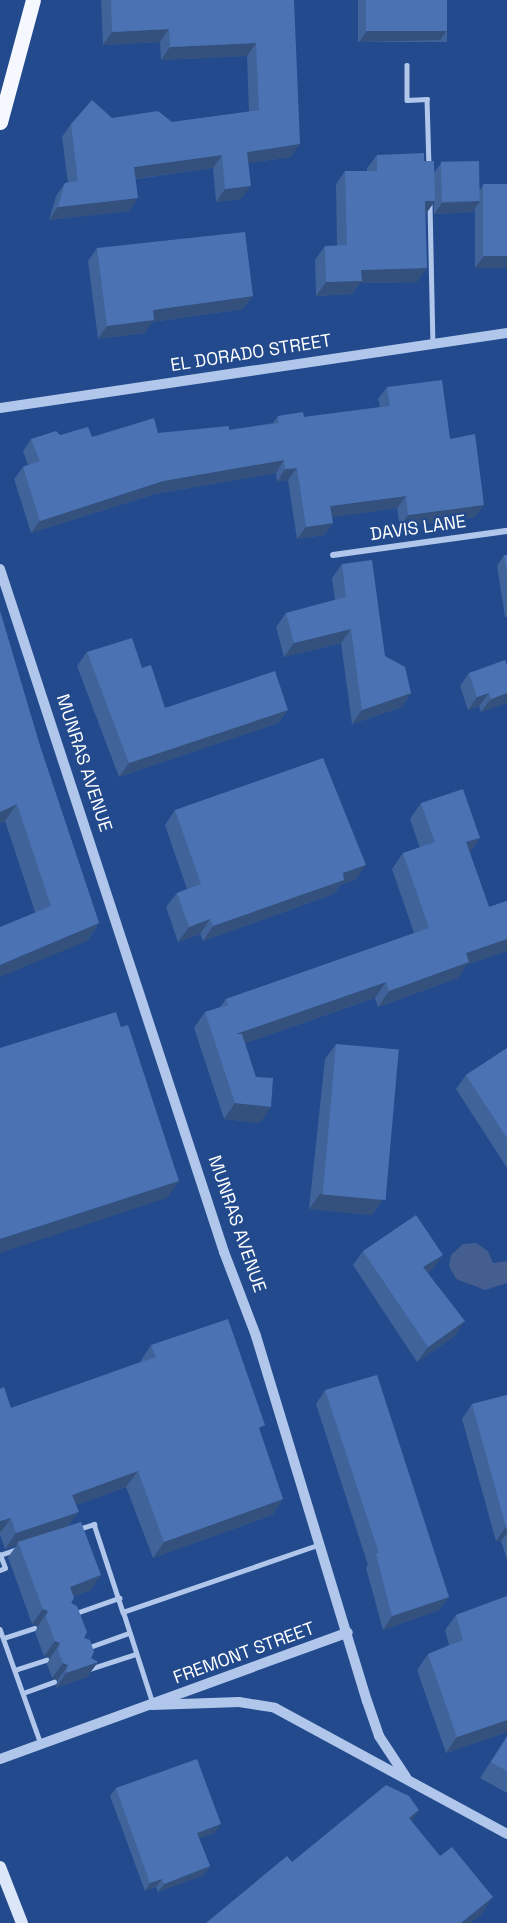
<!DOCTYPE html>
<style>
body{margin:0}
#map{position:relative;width:507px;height:1923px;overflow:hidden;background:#224a8c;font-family:"Space Grotesk",sans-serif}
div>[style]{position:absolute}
.water>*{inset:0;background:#435e8f}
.service>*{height:4.5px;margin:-2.25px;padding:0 2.25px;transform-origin:2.25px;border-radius:2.25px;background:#b0c7eb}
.minor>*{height:6px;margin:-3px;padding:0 3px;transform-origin:3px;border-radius:3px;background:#b0c7eb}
.tertiary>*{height:10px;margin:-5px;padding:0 5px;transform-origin:5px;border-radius:5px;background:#b0c7eb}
.secondary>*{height:12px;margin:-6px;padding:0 6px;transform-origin:6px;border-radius:6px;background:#dbe6f9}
.primary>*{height:15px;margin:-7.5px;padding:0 7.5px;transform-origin:7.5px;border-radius:7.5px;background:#f5f8fe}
.wall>*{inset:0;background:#40639a;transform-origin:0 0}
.shaded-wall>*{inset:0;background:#34507d}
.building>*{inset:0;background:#4b73b3;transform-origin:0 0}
span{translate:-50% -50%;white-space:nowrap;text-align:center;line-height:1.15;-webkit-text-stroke:4.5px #224a8c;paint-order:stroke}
.street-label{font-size:18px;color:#fff}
</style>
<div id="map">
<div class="water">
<div style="clip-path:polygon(476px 1243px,488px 1251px,493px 1263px,507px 1261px,507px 1283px,485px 1290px,456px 1279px,449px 1266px,451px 1255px,463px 1244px)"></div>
</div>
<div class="service">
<div style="left:407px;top:65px;width:35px;rotate:90deg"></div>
<div style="left:407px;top:100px;width:20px;rotate:-3deg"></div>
<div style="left:427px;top:99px;width:66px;rotate:88.3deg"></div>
<div style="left:430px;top:204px;width:138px;rotate:88.8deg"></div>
<div style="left:79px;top:1529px;width:16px;rotate:-18deg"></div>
<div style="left:94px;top:1524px;width:93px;rotate:71.8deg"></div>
<div style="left:0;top:1570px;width:5px;rotate:-22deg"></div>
<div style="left:5px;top:1568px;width:14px;rotate:-111deg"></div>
<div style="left:0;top:1555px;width:18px;rotate:-19deg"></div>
<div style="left:76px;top:1613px;width:46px;rotate:-19.2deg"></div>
<div style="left:0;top:1629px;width:122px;rotate:70.4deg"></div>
<div style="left:4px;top:1638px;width:32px;rotate:-18deg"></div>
<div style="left:87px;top:1648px;width:45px;rotate:-19.7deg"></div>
<div style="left:90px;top:1669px;width:48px;rotate:-18.1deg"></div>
<div style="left:15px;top:1670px;width:33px;rotate:-18deg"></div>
<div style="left:23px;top:1693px;width:33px;rotate:-20deg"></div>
<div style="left:152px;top:1702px;width:95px;rotate:-107.9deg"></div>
<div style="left:123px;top:1612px;width:206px;rotate:-19deg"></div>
</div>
<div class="minor">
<div style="left:333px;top:555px;width:176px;rotate:-7.9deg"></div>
</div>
<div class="tertiary">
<div style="left:0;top:408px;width:513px;rotate:-8.41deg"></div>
<div style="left:0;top:569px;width:719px;rotate:71.84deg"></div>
<div style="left:224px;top:1252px;width:90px;rotate:69.1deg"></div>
<div style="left:256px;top:1336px;width:382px;rotate:73.1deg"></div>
<div style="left:367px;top:1701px;width:37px;rotate:71deg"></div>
<div style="left:379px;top:1736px;width:49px;rotate:56.6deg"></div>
<div style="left:152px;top:1705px;width:87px;rotate:-2deg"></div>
<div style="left:239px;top:1702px;width:36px;rotate:9deg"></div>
<div style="left:275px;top:1708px;width:264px;rotate:28.5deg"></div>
<div style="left:0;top:1759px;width:370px;rotate:-20deg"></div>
</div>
<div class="secondary">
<div style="left:0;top:1867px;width:60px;rotate:68.6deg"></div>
</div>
<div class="primary">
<div style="left:0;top:122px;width:126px;rotate:-74.9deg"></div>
</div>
<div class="wall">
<div style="clip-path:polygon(101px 0,294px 0,291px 157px,248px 163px,241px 199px,216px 202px,213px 168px,136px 179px,129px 211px,49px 220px,56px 196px,65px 183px,68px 183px,62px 137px,71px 124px,112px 118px,172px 122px,249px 112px,247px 56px,161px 60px,160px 42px,103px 45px)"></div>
<div style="left:358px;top:0;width:89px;height:42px"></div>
<div style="clip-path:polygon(377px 155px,424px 161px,434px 173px,441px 163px,480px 190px,483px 185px,507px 184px,507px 268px,475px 268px,475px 209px,472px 212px,434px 214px,434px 202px,425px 215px,417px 282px,360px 283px,352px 294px,316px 296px,315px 260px,325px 246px,337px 246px,336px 184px,345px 171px,367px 171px,367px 168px)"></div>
<div style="clip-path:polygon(97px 248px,253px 296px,243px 309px,152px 322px,145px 333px,98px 339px,88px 261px)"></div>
<div style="clip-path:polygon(387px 387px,450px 439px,475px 517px,400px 527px,397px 508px,332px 517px,333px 523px,324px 535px,297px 539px,288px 480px,277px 482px,276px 473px,155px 494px,31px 533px,14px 479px,23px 467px,28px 465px,23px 451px,31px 439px,60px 435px,92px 437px,158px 433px,229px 430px,273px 423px,278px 416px,304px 417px,380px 407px,378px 399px)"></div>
<div style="clip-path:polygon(504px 555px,507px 555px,507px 617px,505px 617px,497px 566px)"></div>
<div style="clip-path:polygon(342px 564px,385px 656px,411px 693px,402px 707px,352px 724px,341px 643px,284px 657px,276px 627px,286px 613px,335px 600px,332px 578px)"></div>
<div style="clip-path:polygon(0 611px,40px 746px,99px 923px,87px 941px,35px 912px,5px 821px,0 823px)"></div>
<div style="clip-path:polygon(87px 652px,142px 668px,165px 708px,288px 710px,278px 723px,119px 777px,77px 666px)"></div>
<div style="clip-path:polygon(507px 665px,507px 703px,481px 712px,479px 706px,468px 710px,460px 686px,469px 673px)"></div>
<div style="clip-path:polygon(421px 803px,470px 853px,489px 907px,507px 901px,507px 951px,466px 965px,458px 978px,378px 1007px,375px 998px,245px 1043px,260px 1123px,224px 1119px,194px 1028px,205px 1012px,220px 1007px,226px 999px,414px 933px,392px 869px,403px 853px,420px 848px,410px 819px)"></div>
<div style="clip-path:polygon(175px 810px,355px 880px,340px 885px,334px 894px,203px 941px,200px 934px,178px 942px,166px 907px,177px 893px,187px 889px,165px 825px)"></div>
<div style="clip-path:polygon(336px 1044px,382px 1200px,372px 1215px,309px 1209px,325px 1059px)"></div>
<div style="clip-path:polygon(507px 1048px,507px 1168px,456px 1089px,466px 1075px)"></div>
<div style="clip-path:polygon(363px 1251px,433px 1269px,428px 1272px,455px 1336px,417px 1362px,353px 1265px)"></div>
<div style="clip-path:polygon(151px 1345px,260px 1432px,283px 1499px,272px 1515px,153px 1558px,126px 1487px,76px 1505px,69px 1526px,91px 1590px,74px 1596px,71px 1603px,91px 1658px,98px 1662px,87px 1677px,56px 1688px,58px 1680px,52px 1678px,47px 1664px,50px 1658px,44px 1656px,35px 1632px,38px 1626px,32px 1624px,8px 1557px,17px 1545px,5px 1549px,0 1535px,0 1389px,11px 1408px,140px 1362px)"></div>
<div style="clip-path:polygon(325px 1390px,449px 1597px,439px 1610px,383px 1630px,366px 1568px,368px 1565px,316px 1404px)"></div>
<div style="clip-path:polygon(507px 1395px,507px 1560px,501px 1541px,496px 1541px,462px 1419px,472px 1404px)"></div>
<div style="clip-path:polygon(507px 1596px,507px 1732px,446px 1753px,417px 1670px,428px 1654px,449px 1645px,445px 1630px,456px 1615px)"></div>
<div style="clip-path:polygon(507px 1736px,507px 1793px,480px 1778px)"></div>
<div style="clip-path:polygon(116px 1788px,215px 1833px,199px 1838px,210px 1866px,204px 1875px,158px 1892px,156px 1887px,145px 1891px,110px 1796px)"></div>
</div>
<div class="shaded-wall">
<div style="clip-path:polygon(169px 29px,160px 42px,103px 45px,112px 32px)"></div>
<div style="clip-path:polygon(448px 29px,440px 40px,359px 42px,367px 31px)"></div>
<div style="clip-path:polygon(256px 43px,247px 56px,161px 60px,170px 47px)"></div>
<div style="clip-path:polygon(300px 144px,291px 157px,237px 165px,247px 152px)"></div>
<div style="clip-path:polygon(222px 155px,213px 168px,125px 180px,134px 167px)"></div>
<div style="clip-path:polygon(251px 186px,241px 199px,216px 202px,225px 189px)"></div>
<div style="clip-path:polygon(138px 198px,129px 211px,49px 220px,58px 207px)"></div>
<div style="clip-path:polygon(425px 201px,435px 201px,425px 215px)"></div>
<div style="clip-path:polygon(480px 201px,472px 212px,434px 214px,442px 203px)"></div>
<div style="clip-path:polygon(484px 256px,507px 256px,507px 268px,475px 268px)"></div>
<div style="clip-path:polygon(427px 268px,417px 282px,360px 283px,352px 294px,316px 296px,326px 282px,361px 270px)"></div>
<div style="clip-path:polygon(253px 296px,243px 309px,152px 322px,145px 333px,98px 339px,107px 326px,153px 310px)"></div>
<div style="clip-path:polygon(284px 460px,276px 473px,155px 494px,31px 533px,40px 521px,163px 481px)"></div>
<div style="clip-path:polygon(297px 468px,288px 480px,277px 482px,285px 469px)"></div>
<div style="clip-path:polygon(406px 496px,397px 508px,322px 519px,330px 506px)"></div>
<div style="clip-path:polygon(484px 505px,475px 517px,400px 527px,408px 515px)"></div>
<div style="clip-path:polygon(333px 523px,324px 535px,297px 539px,306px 527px)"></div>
<div style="clip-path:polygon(351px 629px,341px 643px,284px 657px,294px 643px)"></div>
<div style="clip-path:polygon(411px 693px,402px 707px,352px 724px,362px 710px)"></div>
<div style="clip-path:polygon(489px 693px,479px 706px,468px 710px,477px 697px)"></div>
<div style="clip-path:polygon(507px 693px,507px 703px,481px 712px,491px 699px)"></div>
<div style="clip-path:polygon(288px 710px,278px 723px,119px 777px,129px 763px)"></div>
<div style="clip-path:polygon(17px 804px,5px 821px,0 823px,0 812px)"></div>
<div style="clip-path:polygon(480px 838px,469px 854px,466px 842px)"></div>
<div style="clip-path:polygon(366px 865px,355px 880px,340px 885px,334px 894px,203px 941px,213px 926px,343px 873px)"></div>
<div style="clip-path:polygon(210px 919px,200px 934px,178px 942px,189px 927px)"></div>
<div style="clip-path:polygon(99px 923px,87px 941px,0 977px,0 965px)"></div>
<div style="clip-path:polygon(507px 939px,507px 951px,466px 965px,458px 978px,378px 1007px,389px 991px,466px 953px)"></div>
<div style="clip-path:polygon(386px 982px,375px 998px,225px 1050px,236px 1034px)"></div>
<div style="clip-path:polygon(235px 1103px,271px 1107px,260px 1123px,224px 1119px)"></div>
<div style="clip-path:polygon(179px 1181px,167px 1198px,0 1253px,0 1239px)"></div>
<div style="clip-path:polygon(320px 1194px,382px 1200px,372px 1215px,309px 1209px)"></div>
<div style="clip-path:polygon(443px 1255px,433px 1269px,413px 1282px,423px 1267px)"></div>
<div style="clip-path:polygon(465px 1321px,455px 1336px,417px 1362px,428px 1347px)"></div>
<div style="clip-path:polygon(138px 1471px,126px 1487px,61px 1511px,72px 1495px)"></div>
<div style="clip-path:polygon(283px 1499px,272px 1515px,153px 1558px,164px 1542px)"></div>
<div style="clip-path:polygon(79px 1512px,67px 1528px,18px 1542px,17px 1545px,5px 1549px,16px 1533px)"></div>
<div style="clip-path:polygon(11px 1518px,0 1533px,0 1521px)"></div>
<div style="clip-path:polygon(506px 1527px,507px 1533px,501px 1541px,496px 1541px)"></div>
<div style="clip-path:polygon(101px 1575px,91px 1590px,60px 1601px,70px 1587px)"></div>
<div style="clip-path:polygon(449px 1597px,439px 1610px,383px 1630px,392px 1616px)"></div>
<div style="clip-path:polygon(43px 1609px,48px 1611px,38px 1626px,32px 1624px)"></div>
<div style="clip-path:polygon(55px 1641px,60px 1643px,50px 1658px,44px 1656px)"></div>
<div style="clip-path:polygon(98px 1662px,87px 1677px,56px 1688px,66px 1673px)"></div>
<div style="clip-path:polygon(63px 1663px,68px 1665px,58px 1680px,52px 1678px)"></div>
<div style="clip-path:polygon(507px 1720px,507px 1732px,446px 1753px,457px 1737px)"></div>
<div style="clip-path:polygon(419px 1810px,407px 1828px,409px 1818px)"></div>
<div style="clip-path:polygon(221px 1824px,215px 1833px,192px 1841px,197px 1833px)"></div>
<div style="clip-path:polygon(210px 1866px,204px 1875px,158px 1892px,164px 1884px)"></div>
<div style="clip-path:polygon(162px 1879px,156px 1887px,145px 1891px,150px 1883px)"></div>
<div style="clip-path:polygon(493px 1897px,481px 1915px,470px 1923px,461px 1923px)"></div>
</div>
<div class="building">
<div style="clip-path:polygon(111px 0,294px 0,300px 144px,247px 152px,251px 186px,225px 189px,222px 155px,134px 167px,138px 198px,58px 207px,65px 183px,78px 181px,71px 124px,92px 100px,112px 118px,158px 111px,172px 122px,259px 110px,256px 43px,170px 47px,169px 29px,112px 32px)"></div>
<div style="left:366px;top:0;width:81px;height:31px"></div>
<div style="clip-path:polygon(424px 153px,424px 161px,434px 161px,435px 201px,425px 201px,427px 268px,361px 270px,362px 281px,326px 282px,325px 246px,347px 245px,345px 171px,377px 171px,377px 155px)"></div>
<div style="left:479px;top:161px;width:40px;height:38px;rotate:89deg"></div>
<div style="left:507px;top:184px;width:72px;height:24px;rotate:90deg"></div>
<div style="clip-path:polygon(245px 232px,253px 296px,153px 310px,154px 320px,107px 326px,97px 248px)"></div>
<div style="clip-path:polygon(442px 380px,450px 439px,475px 434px,484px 505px,408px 515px,406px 496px,330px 506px,333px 523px,306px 527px,297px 468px,285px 469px,284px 460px,163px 481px,40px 521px,23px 467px,40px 461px,31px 439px,56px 431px,60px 435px,88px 427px,92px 437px,154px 418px,158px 433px,229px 426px,229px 430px,279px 423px,278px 416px,303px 412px,304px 417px,390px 406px,387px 387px)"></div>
<div style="clip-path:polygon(504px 555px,507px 555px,507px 573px)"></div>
<div style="clip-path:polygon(372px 560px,385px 656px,405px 667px,411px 693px,362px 710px,351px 629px,294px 643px,286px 613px,346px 597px,342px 564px)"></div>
<div style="clip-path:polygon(0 611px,40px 746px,99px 923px,0 965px,0 927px,51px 906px,17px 804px,0 812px)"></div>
<div style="clip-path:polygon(132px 638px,142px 668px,151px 665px,165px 708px,275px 671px,288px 710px,129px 763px,87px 652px)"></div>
<div style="clip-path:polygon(505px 660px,507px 665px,507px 693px,491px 699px,489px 693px,477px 697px,469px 673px)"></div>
<div style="clip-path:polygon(323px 758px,366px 865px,343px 873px,344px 880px,213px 926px,210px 919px,189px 927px,177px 893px,201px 884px,175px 810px)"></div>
<div style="clip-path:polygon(463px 789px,480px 838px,466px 842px,489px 907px,507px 901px,507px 939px,466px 953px,469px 962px,389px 991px,386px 982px,236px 1034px,242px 1034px,256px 1077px,273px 1078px,271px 1107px,235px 1103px,205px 1012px,228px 1005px,226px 999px,429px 928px,403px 853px,435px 842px,421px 803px)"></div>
<div style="clip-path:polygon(116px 1012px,121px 1027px,128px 1025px,179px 1181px,0 1239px,0 1048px)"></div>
<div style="left:336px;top:1044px;width:63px;height:151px;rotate:5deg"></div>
<div style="clip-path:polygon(507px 1048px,507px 1138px,466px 1075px)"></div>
<div style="clip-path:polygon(416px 1215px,443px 1255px,423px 1267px,465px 1321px,428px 1347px,363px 1251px)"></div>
<div style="clip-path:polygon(228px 1319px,265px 1425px,259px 1428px,283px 1499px,164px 1542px,138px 1471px,72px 1495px,79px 1512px,16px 1533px,11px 1518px,0 1521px,0 1389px,4px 1387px,11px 1408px,156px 1357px,151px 1345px)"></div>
<div style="clip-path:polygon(377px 1375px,449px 1597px,392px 1616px,376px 1554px,379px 1553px,325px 1390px)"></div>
<div style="clip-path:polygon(507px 1395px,507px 1527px,506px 1527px,472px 1404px)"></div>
<div style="clip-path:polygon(81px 1522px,101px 1575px,70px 1587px,74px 1598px,71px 1603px,77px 1606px,87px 1632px,84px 1638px,90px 1640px,94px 1652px,91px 1658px,98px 1662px,66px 1673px,68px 1665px,63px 1663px,58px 1650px,60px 1643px,55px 1641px,46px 1617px,48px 1611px,43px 1609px,18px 1542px)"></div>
<div style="clip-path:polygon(507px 1596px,507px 1720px,457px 1737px,428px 1654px,463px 1640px,456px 1615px)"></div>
<div style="clip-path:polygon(507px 1737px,507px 1771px,491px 1762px)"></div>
<div style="clip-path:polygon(197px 1759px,221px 1824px,197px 1833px,210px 1866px,164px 1884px,162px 1879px,150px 1883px,116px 1788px)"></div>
<div style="clip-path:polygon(386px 1785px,409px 1796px,419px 1810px,409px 1818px,440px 1856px,452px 1847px,493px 1897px,461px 1923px,206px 1923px,287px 1856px,292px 1862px)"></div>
</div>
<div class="street-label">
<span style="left:251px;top:353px;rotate:-9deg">EL DORADO STREET</span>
<span style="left:418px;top:528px;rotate:-8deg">DAVIS LANE</span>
<span style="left:84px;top:763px;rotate:72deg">MUNRAS AVENUE</span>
<span style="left:237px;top:1224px;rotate:71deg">MUNRAS AVENUE</span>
<span style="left:244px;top:1653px;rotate:-20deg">FREMONT STREET</span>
</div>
</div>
